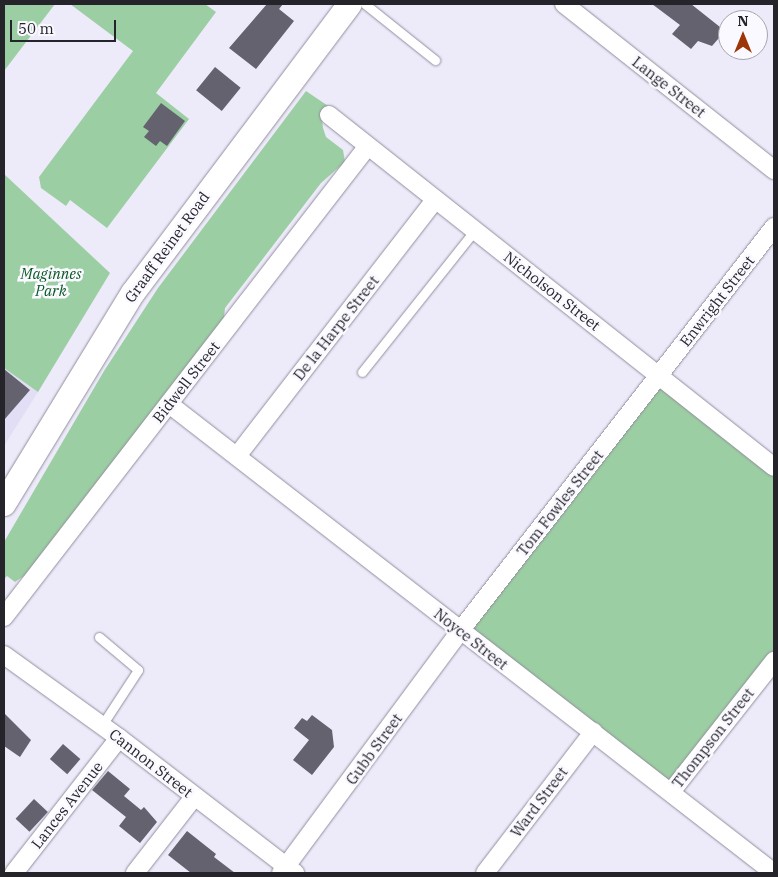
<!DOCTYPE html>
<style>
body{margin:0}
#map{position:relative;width:778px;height:877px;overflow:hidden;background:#edeafa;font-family:"IBM Plex Serif",serif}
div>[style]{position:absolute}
.built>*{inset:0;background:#e2def5}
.green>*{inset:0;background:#9ccea3}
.building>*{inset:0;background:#64626f;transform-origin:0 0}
.roads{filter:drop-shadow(0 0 1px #918e9d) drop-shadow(0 0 1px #918e9d)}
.lane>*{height:9px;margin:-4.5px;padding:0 4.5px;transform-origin:4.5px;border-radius:4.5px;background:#fff}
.street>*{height:18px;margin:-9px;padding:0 9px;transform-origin:9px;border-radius:9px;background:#fff}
.secondary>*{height:24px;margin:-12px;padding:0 12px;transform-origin:12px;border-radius:12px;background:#fff}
span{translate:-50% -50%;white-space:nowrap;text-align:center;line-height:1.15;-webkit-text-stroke:5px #faf9ff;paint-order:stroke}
.street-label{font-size:15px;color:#25242a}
.park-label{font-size:15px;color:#085823;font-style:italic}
.frame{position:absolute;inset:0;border:5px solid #25242a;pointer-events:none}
.north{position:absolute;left:718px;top:10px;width:50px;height:50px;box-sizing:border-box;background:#faf9ff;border:1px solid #a5a4aa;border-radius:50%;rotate:0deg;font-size:14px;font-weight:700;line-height:20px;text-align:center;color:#25242a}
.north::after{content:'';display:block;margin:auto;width:18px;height:22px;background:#9c3609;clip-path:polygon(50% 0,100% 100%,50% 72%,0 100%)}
.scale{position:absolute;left:10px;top:20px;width:106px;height:22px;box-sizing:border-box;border:2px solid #25242a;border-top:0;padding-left:6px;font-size:15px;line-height:18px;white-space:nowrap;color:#25242a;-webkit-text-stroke:4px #faf9ff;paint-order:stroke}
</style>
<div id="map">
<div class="built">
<div style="clip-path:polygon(4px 368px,38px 392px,4px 446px)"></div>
</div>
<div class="green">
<div style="clip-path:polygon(4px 4px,55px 4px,4px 71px)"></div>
<div style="clip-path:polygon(70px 4px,205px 4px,216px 12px,156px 93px,189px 119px,107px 228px,70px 200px,66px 206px,41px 188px,39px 177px,133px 51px)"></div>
<div style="clip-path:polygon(306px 91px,337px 112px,322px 120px,323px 128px,326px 137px,343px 150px,345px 162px,321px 183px,225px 308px,224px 318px,27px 574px,15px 582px,7px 576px,4px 579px,4px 542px,104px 371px,158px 288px)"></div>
<div style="clip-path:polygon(4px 174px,110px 273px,38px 392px,4px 368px)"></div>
<div style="clip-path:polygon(660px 375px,774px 467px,774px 661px,671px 792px,460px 631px)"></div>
</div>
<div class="building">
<div style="clip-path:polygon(267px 4px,283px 4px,279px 9px,294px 21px,256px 69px,229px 48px)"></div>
<div style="clip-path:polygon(652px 4px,691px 4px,725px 31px,712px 46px,698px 41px,691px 49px,672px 34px,680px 25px)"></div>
<div style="left:215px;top:67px;width:33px;height:30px;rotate:39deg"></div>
<div style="clip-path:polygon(161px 103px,185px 121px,167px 146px,160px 141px,156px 146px,144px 137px,149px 131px,143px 127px)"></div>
<div style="clip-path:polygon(4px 369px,30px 390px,4px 420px)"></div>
<div style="clip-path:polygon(4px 713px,31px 740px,20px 757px,4px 746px)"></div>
<div style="clip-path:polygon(312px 715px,332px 730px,334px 747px,312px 775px,293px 760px,309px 740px,294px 728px,302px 718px,307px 721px)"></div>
<div style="left:63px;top:744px;width:23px;height:20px;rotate:41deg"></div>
<div style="clip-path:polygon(108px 771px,130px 789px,124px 796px,141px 810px,144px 807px,157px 822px,140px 843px,119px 826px,126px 817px,92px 790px)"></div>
<div style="left:34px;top:799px;width:19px;height:27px;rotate:43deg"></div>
<div style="clip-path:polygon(187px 831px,216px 854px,214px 857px,235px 873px,191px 873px,168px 855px)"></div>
</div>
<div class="roads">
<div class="lane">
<div style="left:365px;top:4px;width:90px;rotate:38.7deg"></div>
<div style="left:362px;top:372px;width:180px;rotate:-51.5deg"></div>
<div style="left:99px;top:637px;width:51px;rotate:40.2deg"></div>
<div style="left:138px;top:670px;width:66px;rotate:123.2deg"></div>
</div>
<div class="street">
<div style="left:564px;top:4px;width:268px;rotate:38.3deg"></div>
<div style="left:329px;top:115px;width:567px;rotate:38.34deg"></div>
<div style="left:169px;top:404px;width:765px;rotate:37.78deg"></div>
<div style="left:237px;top:456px;width:324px;rotate:-52.3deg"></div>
<div style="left:4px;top:617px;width:594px;rotate:-52.32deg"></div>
<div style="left:4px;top:655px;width:142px;rotate:35.8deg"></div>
<div style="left:119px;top:738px;width:222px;rotate:37.5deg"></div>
<div style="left:671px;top:792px;width:167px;rotate:-51.8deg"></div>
<div style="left:14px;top:873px;width:171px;rotate:-52.1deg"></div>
<div style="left:135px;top:873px;width:96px;rotate:-52.2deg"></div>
<div style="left:281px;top:873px;width:301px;rotate:-53.5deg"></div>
<div style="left:460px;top:631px;width:512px;rotate:-52.14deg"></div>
<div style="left:485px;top:873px;width:178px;rotate:-52.5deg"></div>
</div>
<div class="secondary">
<div style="left:4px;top:504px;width:247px;rotate:-58.6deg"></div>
<div style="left:133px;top:293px;width:361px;rotate:-53.1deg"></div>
</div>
</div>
<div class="street-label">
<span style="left:669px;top:87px;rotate:38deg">Lange Street</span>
<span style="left:167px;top:247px;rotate:-54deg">Graaff Reinet Road</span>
<span style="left:552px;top:291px;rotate:38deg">Nicholson Street</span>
<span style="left:717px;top:301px;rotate:-52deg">Enwright Street</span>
<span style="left:336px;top:328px;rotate:-52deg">De la Harpe Street</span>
<span style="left:186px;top:382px;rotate:-52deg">Bidwell Street</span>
<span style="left:560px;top:503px;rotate:-52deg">Tom Fowles Street</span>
<span style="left:471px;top:639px;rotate:38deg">Noyce Street</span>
<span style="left:713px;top:738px;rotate:-52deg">Thompson Street</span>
<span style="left:374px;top:749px;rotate:-54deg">Gubb Street</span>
<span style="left:151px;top:763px;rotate:38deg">Cannon Street</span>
<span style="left:539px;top:802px;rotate:-53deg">Ward Street</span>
<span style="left:67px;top:805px;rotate:-52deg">Lances Avenue</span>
</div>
<div class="park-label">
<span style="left:51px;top:282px">Maginnes<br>Park</span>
</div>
<div class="frame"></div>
<div class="north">N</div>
<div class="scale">50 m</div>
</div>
